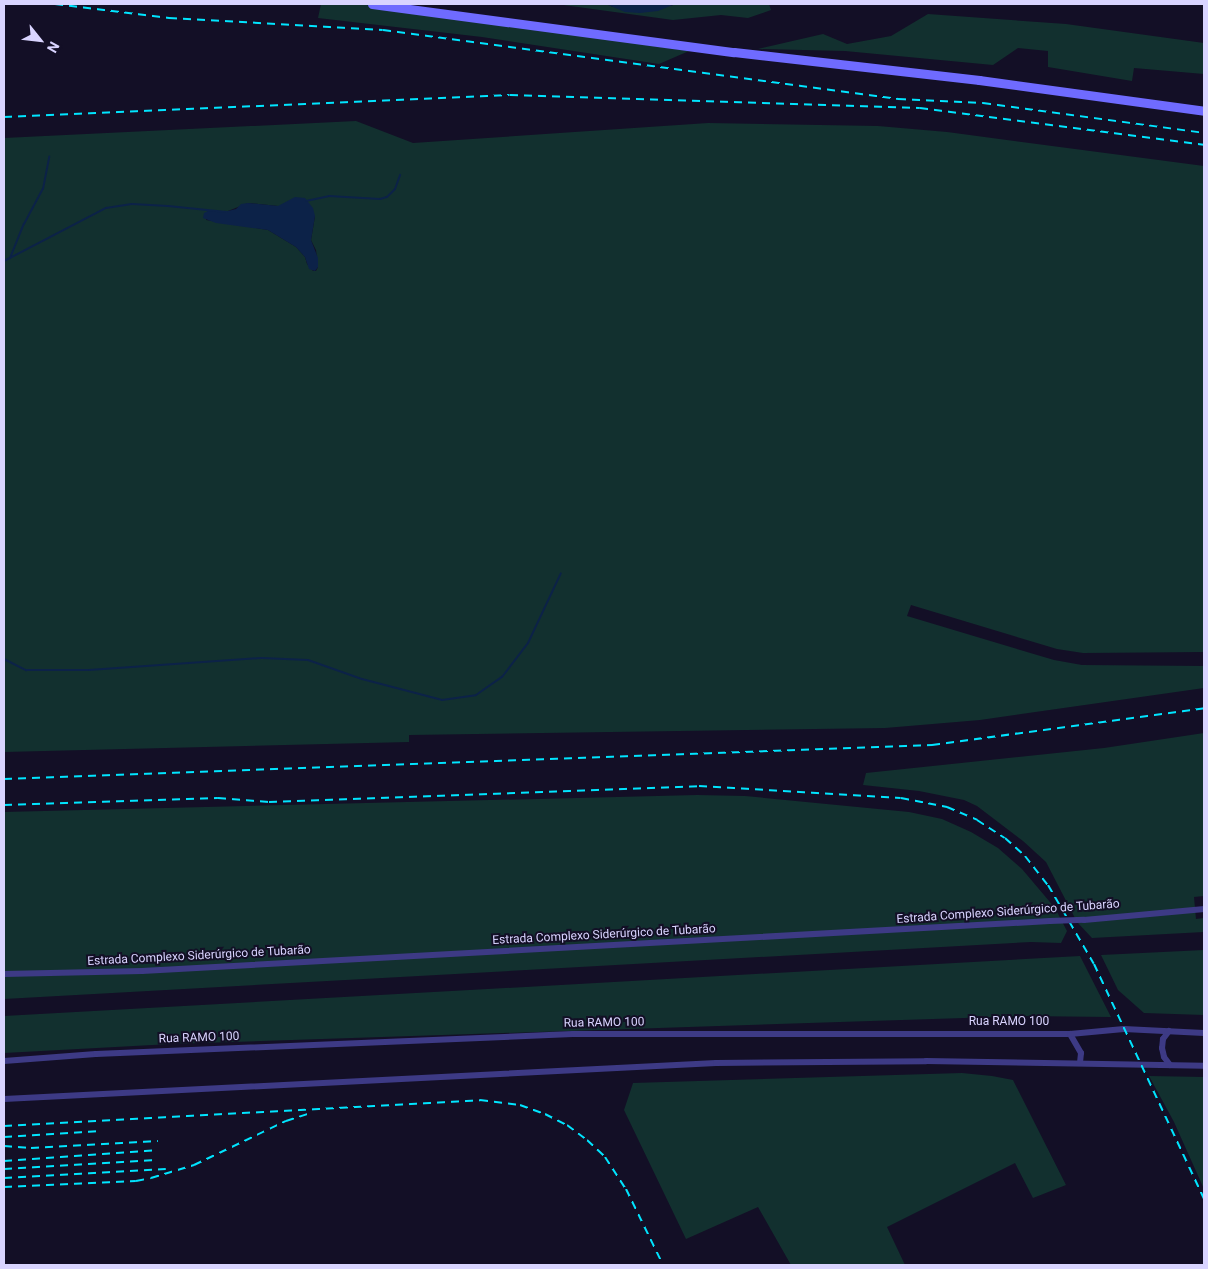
<!DOCTYPE html>
<meta charset="utf-8">
<style>
body{margin:0}
#map{position:relative;width:1208px;height:1269px;overflow:hidden;background:#130f26;font-family:Roboto,sans-serif}
div>[style]{position:absolute}
.green>*{inset:0;background:#12302f}
.water>*{inset:0;background:#0c2248}
.stream>*{height:2px;margin:-1px;padding:0 1px;transform-origin:1px;border-radius:1px;background:#0c2248}
.street>*{height:6px;margin:-3px;padding:0 3px;transform-origin:3px;border-radius:3px;background:#3d3a85}
.secondary>*{height:9px;margin:-4.5px;padding:0 4.5px;transform-origin:4.5px;border-radius:4.5px;background:#6f6bff}
.rail>*{height:2px;margin-top:-1px;transform-origin:0;background:repeating-linear-gradient(90deg,#00e5ff 0 8px,transparent 0 14px)}
.street-bridge>*{height:6px;margin:-3px;padding:0 3px;transform-origin:3px;border-radius:3px;background:#3d3a85}
span{translate:-50% -50%;white-space:nowrap;text-align:center;line-height:1.15;-webkit-text-stroke:4px #130f26;paint-order:stroke}
.street-label{font-size:12px;color:#d9d4ff}
.frame{position:absolute;inset:0;border:5px solid #d9d4ff;pointer-events:none}
.north{position:absolute;left:15px;top:15px;width:50px;height:50px;-webkit-text-stroke:4px #130f26;paint-order:stroke;rotate:119deg;font-size:14px;font-weight:700;line-height:20px;text-align:center;color:#d9d4ff}
.north::after{content:'';display:block;margin:auto;width:18px;height:22px;background:#d9d4ff;clip-path:polygon(50% 0,100% 100%,50% 72%,0 100%)}
</style>
<div id="map">
<div class="green">
<div style="clip-path:polygon(321px 4px,360px 4px,689px 51px,659px 64px,482px 37px,318px 18px)"></div>
<div style="clip-path:polygon(556px 4px,606px 4px,613px 7px,671px 6px,675px 4px,769px 4px,771px 10px,748px 18px,721px 15px,673px 20px)"></div>
<div style="clip-path:polygon(928px 14px,1066px 24px,1204px 43px,1204px 74px,1134px 68px,1132px 81px,1048px 67px,1048px 51px,1018px 48px,993px 65px,845px 51px,758px 49px,823px 34px,847px 44px,891px 36px)"></div>
<div style="clip-path:polygon(evenodd,356px 121px,413px 143px,708px 123px,878px 126px,947px 132px,1204px 166px,1204px 652px,1083px 653px,1057px 649px,911px 605px,907px 616px,1054px 660px,1082px 665px,1204px 666px,1204px 688px,980px 720px,885px 728px,409px 735px,409px 742px,4px 752px,4px 138px,356px 121px,248px 203px,278px 206px,315px 216px,311px 240px,316px 250px,318px 267px,316px 271px,313px 271px,307px 264px,305px 257px,296px 247px,268px 230px,206px 220px,208px 211px,228px 211px,248px 203px)"></div>
<div style="clip-path:polygon(1204px 733px,1204px 896px,1194px 897px,1196px 919px,1204px 918px,1204px 932px,1092px 938px,1077px 922px,1046px 862px,1023px 841px,977px 806px,964px 800px,919px 791px,863px 785px,866px 773px,1104px 748px)"></div>
<div style="clip-path:polygon(697px 795px,745px 796px,909px 812px,942px 819px,971px 832px,998px 848px,1022px 869px,1055px 908px,1067px 931px,1061px 943px,1031px 942px,4px 999px,4px 812px)"></div>
<div style="clip-path:polygon(1204px 950px,1204px 1015px,1144px 1013px,1118px 990px,1101px 955px)"></div>
<div style="clip-path:polygon(1080px 956px,1111px 1017px,1023px 1016px,171px 1044px,4px 1053px,4px 1016px)"></div>
<div style="clip-path:polygon(962px 1073px,992px 1076px,1013px 1080px,1066px 1185px,1033px 1198px,1015px 1163px,887px 1227px,905px 1265px,791px 1265px,758px 1207px,686px 1239px,624px 1110px,633px 1083px)"></div>
<div style="clip-path:polygon(1149px 1076px,1204px 1077px,1204px 1189px,1174px 1122px)"></div>
</div>
<div class="water">
<div style="clip-path:polygon(606px 4px,675px 4px,658px 11px,640px 13px,625px 12px)"></div>
<div style="clip-path:polygon(295px 197px,305px 198px,313px 208px,315px 216px,311px 240px,318px 258px,318px 267px,315px 271px,309px 269px,305px 257px,296px 247px,268px 230px,216px 223px,203px 218px,204px 213px,208px 211px,228px 211px,236px 209px,241px 204px,248px 203px,278px 206px)"></div>
</div>
<div class="stream">
<div style="left:306px;top:201px;width:24px;rotate:-12deg"></div>
<div style="left:329px;top:196px;width:51px;rotate:3.4deg"></div>
<div style="left:380px;top:199px;width:7px;rotate:-16deg"></div>
<div style="left:387px;top:197px;width:11px;rotate:-45deg"></div>
<div style="left:395px;top:189px;width:15px;rotate:-70deg"></div>
<div style="left:10px;top:258px;width:37px;rotate:-68deg"></div>
<div style="left:24px;top:224px;width:40px;rotate:-62deg"></div>
<div style="left:43px;top:189px;width:33px;rotate:-79deg"></div>
<div style="left:4px;top:261px;width:115px;rotate:-27.5deg"></div>
<div style="left:106px;top:208px;width:26px;rotate:-9deg"></div>
<div style="left:132px;top:204px;width:36px;rotate:3deg"></div>
<div style="left:168px;top:206px;width:59px;rotate:5.8deg"></div>
<div style="left:4px;top:659px;width:25px;rotate:27deg"></div>
<div style="left:26px;top:670px;width:63px"></div>
<div style="left:89px;top:670px;width:173px;rotate:-4deg"></div>
<div style="left:262px;top:658px;width:46px;rotate:2.5deg"></div>
<div style="left:308px;top:660px;width:57px;rotate:19.4deg"></div>
<div style="left:362px;top:679px;width:83px;rotate:14.7deg"></div>
<div style="left:442px;top:700px;width:34px;rotate:-8deg"></div>
<div style="left:476px;top:695px;width:32px;rotate:-35deg"></div>
<div style="left:502px;top:677px;width:43px;rotate:-52.6deg"></div>
<div style="left:528px;top:643px;width:77px;rotate:-64.8deg"></div>
</div>
<div class="street">
<div style="left:1084px;top:920px;width:121px;rotate:-5.2deg"></div>
<div style="left:4px;top:974px;width:138px;rotate:-1.2deg"></div>
<div style="left:142px;top:971px;width:909px;rotate:-3.15deg"></div>
<div style="left:1169px;top:1031px;width:10px;rotate:127deg"></div>
<div style="left:1163px;top:1039px;width:9px;rotate:96deg"></div>
<div style="left:1162px;top:1048px;width:9px;rotate:77deg"></div>
<div style="left:1164px;top:1057px;width:10px;rotate:53deg"></div>
<div style="left:1070px;top:1034px;width:22px;rotate:60deg"></div>
<div style="left:1081px;top:1053px;width:10px;rotate:96deg"></div>
<div style="left:4px;top:1061px;width:92px;rotate:-4.4deg"></div>
<div style="left:96px;top:1054px;width:477px;rotate:-2.4deg"></div>
<div style="left:573px;top:1034px;width:497px"></div>
<div style="left:1070px;top:1034px;width:54px;rotate:-5.3deg"></div>
<div style="left:1124px;top:1029px;width:80px;rotate:2.9deg"></div>
<div style="left:4px;top:1099px;width:713px;rotate:-2.89deg"></div>
<div style="left:716px;top:1063px;width:210px;rotate:-0.5deg"></div>
<div style="left:926px;top:1061px;width:278px;rotate:1deg"></div>
</div>
<div class="secondary">
<div style="left:372px;top:4px;width:365px;rotate:7.6deg"></div>
<div style="left:734px;top:52px;width:247px;rotate:6.5deg"></div>
<div style="left:979px;top:80px;width:227px;rotate:7.8deg"></div>
</div>
<div class="rail">
<div style="left:55px;top:4px;width:115px;rotate:7deg"></div>
<div style="left:169px;top:18px;width:214px;rotate:3.2deg"></div>
<div style="left:383px;top:30px;width:520px;rotate:7.63deg"></div>
<div style="left:898px;top:99px;width:85px;rotate:2.7deg"></div>
<div style="left:983px;top:103px;width:223px;rotate:7.7deg"></div>
<div style="left:4px;top:117px;width:506px;rotate:-2.49deg"></div>
<div style="left:510px;top:95px;width:410px;rotate:1.8deg"></div>
<div style="left:920px;top:108px;width:286px;rotate:7.4deg"></div>
<div style="left:4px;top:779px;width:929px;rotate:-2.1deg"></div>
<div style="left:932px;top:745px;width:275px;rotate:-7.7deg"></div>
<div style="left:4px;top:805px;width:214px;rotate:-1.9deg"></div>
<div style="left:218px;top:798px;width:51px;rotate:4.5deg"></div>
<div style="left:269px;top:802px;width:430px;rotate:-2.1deg"></div>
<div style="left:699px;top:786px;width:202px;rotate:3.4deg"></div>
<div style="left:901px;top:798px;width:47px;rotate:11.1deg"></div>
<div style="left:947px;top:807px;width:33px;rotate:23deg"></div>
<div style="left:977px;top:820px;width:33px;rotate:33deg"></div>
<div style="left:1005px;top:838px;width:27px;rotate:42deg"></div>
<div style="left:1025px;top:856px;width:37px;rotate:52deg"></div>
<div style="left:1048px;top:885px;width:91px;rotate:59.8deg"></div>
<div style="left:1094px;top:964px;width:259px;rotate:64.9deg"></div>
<div style="left:4px;top:1126px;width:477px;rotate:-3.1deg"></div>
<div style="left:480px;top:1100px;width:40px;rotate:7.1deg"></div>
<div style="left:520px;top:1105px;width:27px;rotate:20deg"></div>
<div style="left:545px;top:1114px;width:25px;rotate:27deg"></div>
<div style="left:567px;top:1125px;width:25px;rotate:37deg"></div>
<div style="left:587px;top:1140px;width:25px;rotate:43deg"></div>
<div style="left:605px;top:1157px;width:38px;rotate:57deg"></div>
<div style="left:626px;top:1189px;width:85px;rotate:64deg"></div>
<div style="left:4px;top:1137px;width:97px;rotate:-3.5deg"></div>
<div style="left:4px;top:1146px;width:27px;rotate:4deg"></div>
<div style="left:31px;top:1148px;width:127px;rotate:-3.2deg"></div>
<div style="left:4px;top:1161px;width:152px;rotate:-4.1deg"></div>
<div style="left:4px;top:1169px;width:152px;rotate:-3.4deg"></div>
<div style="left:4px;top:1178px;width:162px;rotate:-3.2deg"></div>
<div style="left:4px;top:1187px;width:132px;rotate:-2.6deg"></div>
<div style="left:136px;top:1181px;width:15px;rotate:-11deg"></div>
<div style="left:151px;top:1178px;width:45px;rotate:-16.8deg"></div>
<div style="left:194px;top:1165px;width:102px;rotate:-25.6deg"></div>
<div style="left:286px;top:1121px;width:23px;rotate:-18deg"></div>
</div>
<div class="street-bridge">
<div style="left:1050px;top:921px;width:34px;rotate:-2deg"></div>
</div>
<div class="street-label">
<span style="left:1008px;top:912px;rotate:-4deg">Estrada Complexo Siderúrgico de Tubarão</span>
<span style="left:604px;top:935px;rotate:-3deg">Estrada Complexo Siderúrgico de Tubarão</span>
<span style="left:199px;top:956px;rotate:-3deg">Estrada Complexo Siderúrgico de Tubarão</span>
<span style="left:1009px;top:1022px">Rua RAMO 100</span>
<span style="left:604px;top:1023px;rotate:-1deg">Rua RAMO 100</span>
<span style="left:199px;top:1038px;rotate:-2deg">Rua RAMO 100</span>
</div>
<div class="frame"></div>
<div class="north">N</div>
</div>
